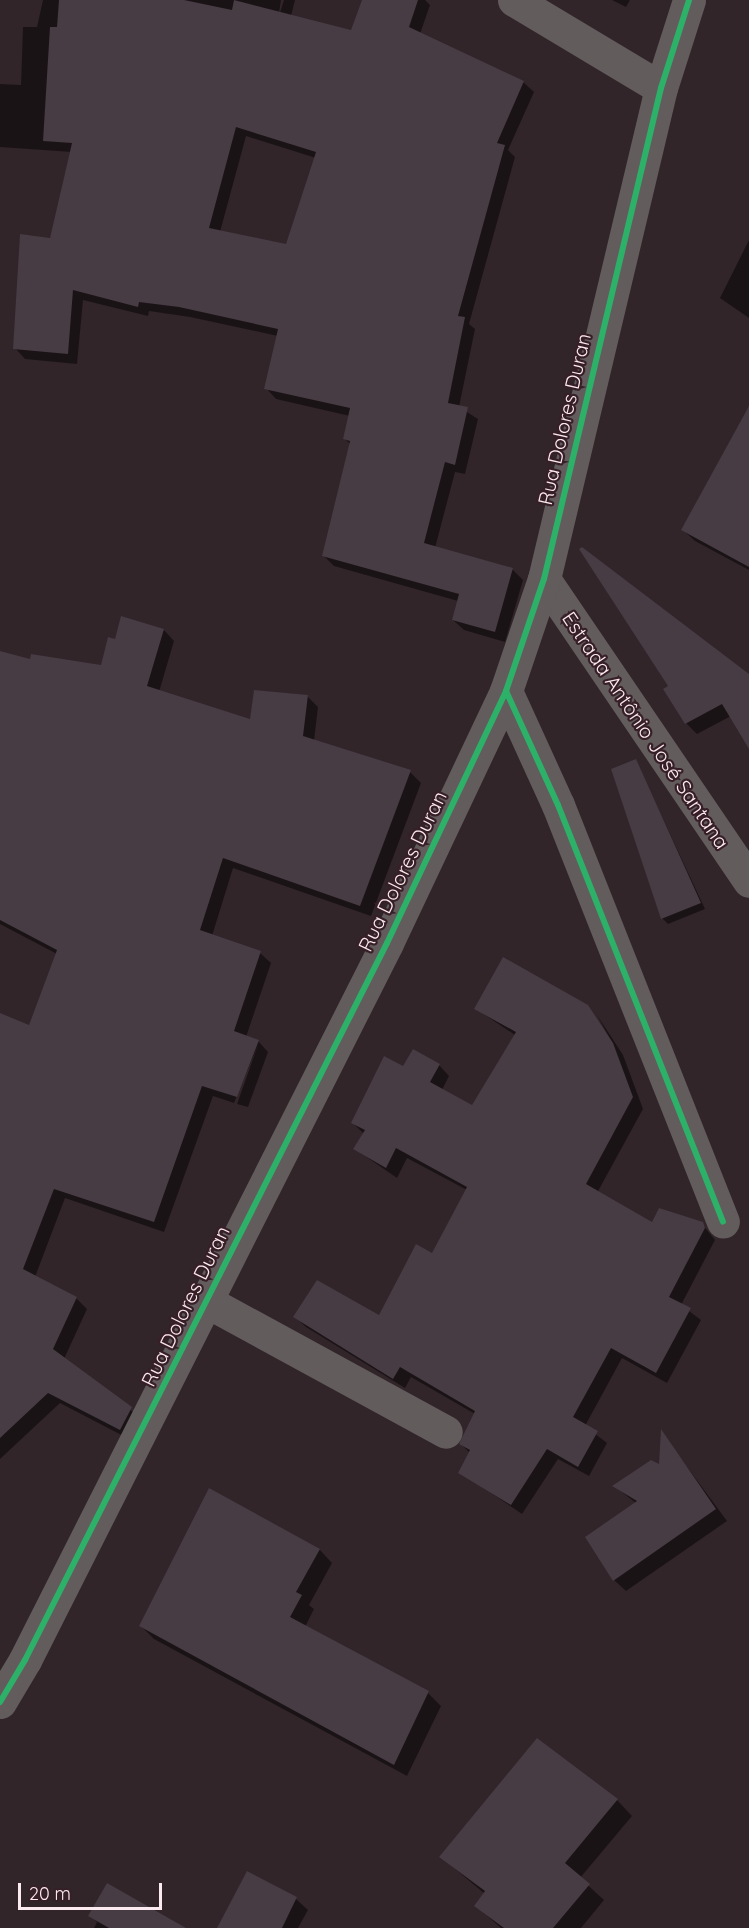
<!DOCTYPE html>
<meta charset="utf-8">
<style>
body{margin:0}
#map{position:relative;width:749px;height:1928px;overflow:hidden;background:#312529;font-family:Quicksand,sans-serif}
div>[style]{position:absolute}
.shadow>*{inset:0;background:#0007}
.building>*{inset:0;background:#473b44}
.minor>*{height:33px;margin:-16.5px;padding:0 16.5px;transform-origin:16.5px;border-radius:16.5px;background:#625c5d}
.cycleway>*{height:6px;margin:-3px;padding:0 3px;transform-origin:3px;border-radius:3px;background:#2db169}
span{translate:-50% -50%;white-space:nowrap;text-align:center;line-height:1.15;-webkit-text-stroke:4.5px #371f28;paint-order:stroke}
.street-label{font-size:20px;color:#fbeaef}
.scale{position:absolute;left:18px;top:1883px;width:144px;height:27px;box-sizing:border-box;border:3px solid #fbeaef;border-top:0;padding-left:8px;font-size:18px;line-height:21px;white-space:nowrap;color:#fbeaef;-webkit-text-stroke:4px #371f28;paint-order:stroke}
</style>
<div id="map">
<div class="shadow">
<div style="clip-path:polygon(evenodd,43px 0,281px 0,278px 19px,284px 0,295px 0,291px 16px,352px 32px,363px 0,425px 0,430px 5px,420px 34px,523px 82px,534px 92px,508px 150px,515px 157px,469px 324px,475px 329px,459px 407px,478px 419px,465px 474px,455px 472px,435px 548px,512px 569px,523px 580px,505px 642px,464px 630px,453px 620px,458px 601px,334px 566px,324px 556px,350px 444px,345px 439px,350px 416px,276px 399px,266px 388px,278px 336px,190px 317px,149px 311px,148px 316px,83px 300px,77px 364px,25px 359px,15px 348px,51px 240px,72px 152px,0 147px,0 84px,21px 85px,23px 27px,37px 27px,43px 0,246px 136px,316px 158px,287px 245px,220px 232px,246px 136px)"></div>
<div style="clip-path:polygon(612px 0,630px 0,626px 7px)"></div>
<div style="clip-path:polygon(749px 240px,749px 318px,720px 298px)"></div>
<div style="clip-path:polygon(749px 460px,749px 570px,695px 541px,683px 530px)"></div>
<div style="clip-path:polygon(582px 549px,749px 676px,749px 745px,731px 716px,697px 734px,686px 723px,670px 687px)"></div>
<div style="clip-path:polygon(164px 630px,174px 641px,159px 692px,251px 721px,307px 696px,318px 707px,314px 741px,410px 772px,421px 783px,371px 916px,233px 868px,212px 936px,260px 953px,271px 963px,246px 1037px,258px 1041px,268px 1052px,248px 1107px,237px 1104px,258px 1045px,234px 1103px,213px 1096px,164px 1232px,65px 1198px,35px 1277px,76px 1298px,87px 1309px,64px 1359px,142px 1419px,131px 1440px,60px 1403px,0 1459px,0 1014px,30px 1027px,57px 954px,0 924px,0 659px,102px 667px,116px 641px)"></div>
<div style="clip-path:polygon(636px 761px,705px 909px,668px 924px,662px 918px)"></div>
<div style="clip-path:polygon(588px 1006px,616px 1050px,597px 1015px,623px 1055px,643px 1109px,597px 1193px,652px 1224px,702px 1224px,715px 1240px,681px 1305px,701px 1320px,667px 1383px,622px 1358px,585px 1426px,607px 1443px,589px 1476px,558px 1459px,522px 1514px,460px 1472px,470px 1453px,461px 1444px,475px 1414px,411px 1377px,405px 1388px,306px 1327px,295px 1317px,379px 1317px,433px 1255px,467px 1190px,407px 1158px,397px 1178px,355px 1149px,364px 1134px,353px 1123px,403px 1069px,439px 1065px,449px 1076px,442px 1090px,473px 1107px,515px 1035px,476px 1009px)"></div>
<div style="clip-path:polygon(662px 1433px,727px 1521px,626px 1591px,614px 1580px,636px 1503px,614px 1486px,661px 1466px)"></div>
<div style="clip-path:polygon(210px 1490px,320px 1550px,332px 1563px,309px 1605px,314px 1609px,305px 1627px,428px 1693px,441px 1706px,407px 1776px,154px 1639px,141px 1626px)"></div>
<div style="clip-path:polygon(617px 1800px,632px 1816px,580px 1878px,604px 1900px,581px 1928px,501px 1928px,476px 1906px,485px 1894px,441px 1857px)"></div>
<div style="clip-path:polygon(296px 1899px,308px 1910px,298px 1928px,219px 1928px)"></div>
<div style="clip-path:polygon(90px 1915px,180px 1928px,94px 1928px,97px 1922px)"></div>
</div>
<div class="building">
<div style="clip-path:polygon(evenodd,59px 0,184px 0,232px 10px,234px 0,351px 30px,362px 0,418px 0,409px 27px,524px 81px,497px 143px,505px 145px,458px 316px,465px 317px,448px 403px,468px 407px,455px 465px,445px 462px,424px 543px,513px 568px,495px 632px,452px 620px,459px 594px,322px 556px,350px 441px,343px 439px,350px 408px,264px 389px,278px 329px,179px 307px,139px 302px,138px 307px,73px 290px,68px 354px,13px 349px,20px 234px,50px 238px,72px 143px,43px 141px,50px 27px,57px 27px,59px 0,236px 127px,316px 152px,286px 244px,209px 228px,236px 127px)"></div>
<div style="clip-path:polygon(749px 406px,749px 567px,681px 530px)"></div>
<div style="clip-path:polygon(582px 547px,749px 674px,749px 749px,722px 704px,685px 724px,663px 689px,668px 686px,579px 549px)"></div>
<div style="clip-path:polygon(121px 616px,164px 629px,147px 686px,250px 719px,254px 690px,308px 695px,303px 736px,411px 770px,360px 906px,223px 858px,200px 930px,261px 951px,234px 1031px,259px 1040px,237px 1097px,202px 1086px,154px 1222px,54px 1189px,23px 1269px,77px 1297px,53px 1349px,132px 1407px,120px 1430px,48px 1393px,0 1438px,0 1013px,29px 1025px,57px 950px,0 920px,0 651px,30px 659px,31px 654px,101px 665px,108px 637px,115px 639px)"></div>
<div style="clip-path:polygon(636px 759px,701px 903px,661px 919px,611px 769px)"></div>
<div style="clip-path:polygon(503px 957px,588px 1005px,613px 1043px,633px 1097px,586px 1184px,652px 1222px,659px 1208px,703px 1222px,705px 1228px,669px 1297px,691px 1308px,656px 1373px,611px 1348px,573px 1417px,598px 1431px,578px 1467px,547px 1449px,511px 1505px,458px 1473px,470px 1450px,459px 1444px,475px 1411px,400px 1367px,393px 1379px,293px 1317px,317px 1280px,379px 1315px,416px 1244px,432px 1253px,467px 1187px,396px 1148px,386px 1168px,353px 1149px,365px 1130px,351px 1123px,384px 1056px,403px 1066px,413px 1049px,440px 1064px,430px 1082px,472px 1105px,516px 1032px,474px 1009px)"></div>
<div style="clip-path:polygon(661px 1429px,716px 1509px,613px 1581px,585px 1537px,637px 1501px,612px 1486px,651px 1460px,659px 1464px)"></div>
<div style="clip-path:polygon(209px 1488px,320px 1549px,296px 1592px,302px 1595px,290px 1617px,429px 1691px,394px 1765px,139px 1626px)"></div>
<div style="clip-path:polygon(537px 1738px,618px 1799px,565px 1863px,590px 1884px,553px 1928px,504px 1928px,474px 1906px,485px 1891px,439px 1857px)"></div>
<div style="clip-path:polygon(247px 1871px,297px 1897px,282px 1928px,217px 1928px)"></div>
<div style="clip-path:polygon(107px 1883px,186px 1928px,109px 1928px,88px 1916px)"></div>
</div>
<div class="minor">
<div style="left:514px;top:0;width:171px;rotate:30.9deg"></div>
<div style="left:544px;top:579px;width:365px;rotate:55.8deg"></div>
<div style="left:506px;top:691px;width:125px;rotate:65.5deg"></div>
<div style="left:558px;top:805px;width:448px;rotate:68.4deg"></div>
<div style="left:206px;top:1301px;width:273px;rotate:28.6deg"></div>
<div style="left:0;top:1702px;width:49px;rotate:-59.2deg"></div>
<div style="left:25px;top:1660px;width:803px;rotate:-63.21deg"></div>
<div style="left:387px;top:943px;width:279px;rotate:-64.7deg"></div>
<div style="left:506px;top:691px;width:118px;rotate:-71.3deg"></div>
<div style="left:544px;top:579px;width:505px;rotate:-76.6deg"></div>
<div style="left:661px;top:88px;width:92px;rotate:-72.3deg"></div>
</div>
<div class="cycleway">
<div style="left:506px;top:691px;width:125px;rotate:65.5deg"></div>
<div style="left:558px;top:805px;width:448px;rotate:68.4deg"></div>
<div style="left:0;top:1702px;width:49px;rotate:-59.2deg"></div>
<div style="left:25px;top:1660px;width:803px;rotate:-63.21deg"></div>
<div style="left:387px;top:943px;width:279px;rotate:-64.7deg"></div>
<div style="left:506px;top:691px;width:118px;rotate:-71.3deg"></div>
<div style="left:544px;top:579px;width:505px;rotate:-76.6deg"></div>
<div style="left:661px;top:88px;width:92px;rotate:-72.3deg"></div>
</div>
<div class="street-label">
<span style="left:564px;top:419px;rotate:-77deg">Rua Dolores Duran</span>
<span style="left:646px;top:730px;rotate:56deg">Estrada Antônio José Santana</span>
<span style="left:402px;top:871px;rotate:-64deg">Rua Dolores Duran</span>
<span style="left:185px;top:1306px;rotate:-64deg">Rua Dolores Duran</span>
</div>
<div class="scale">20 m</div>
</div>
